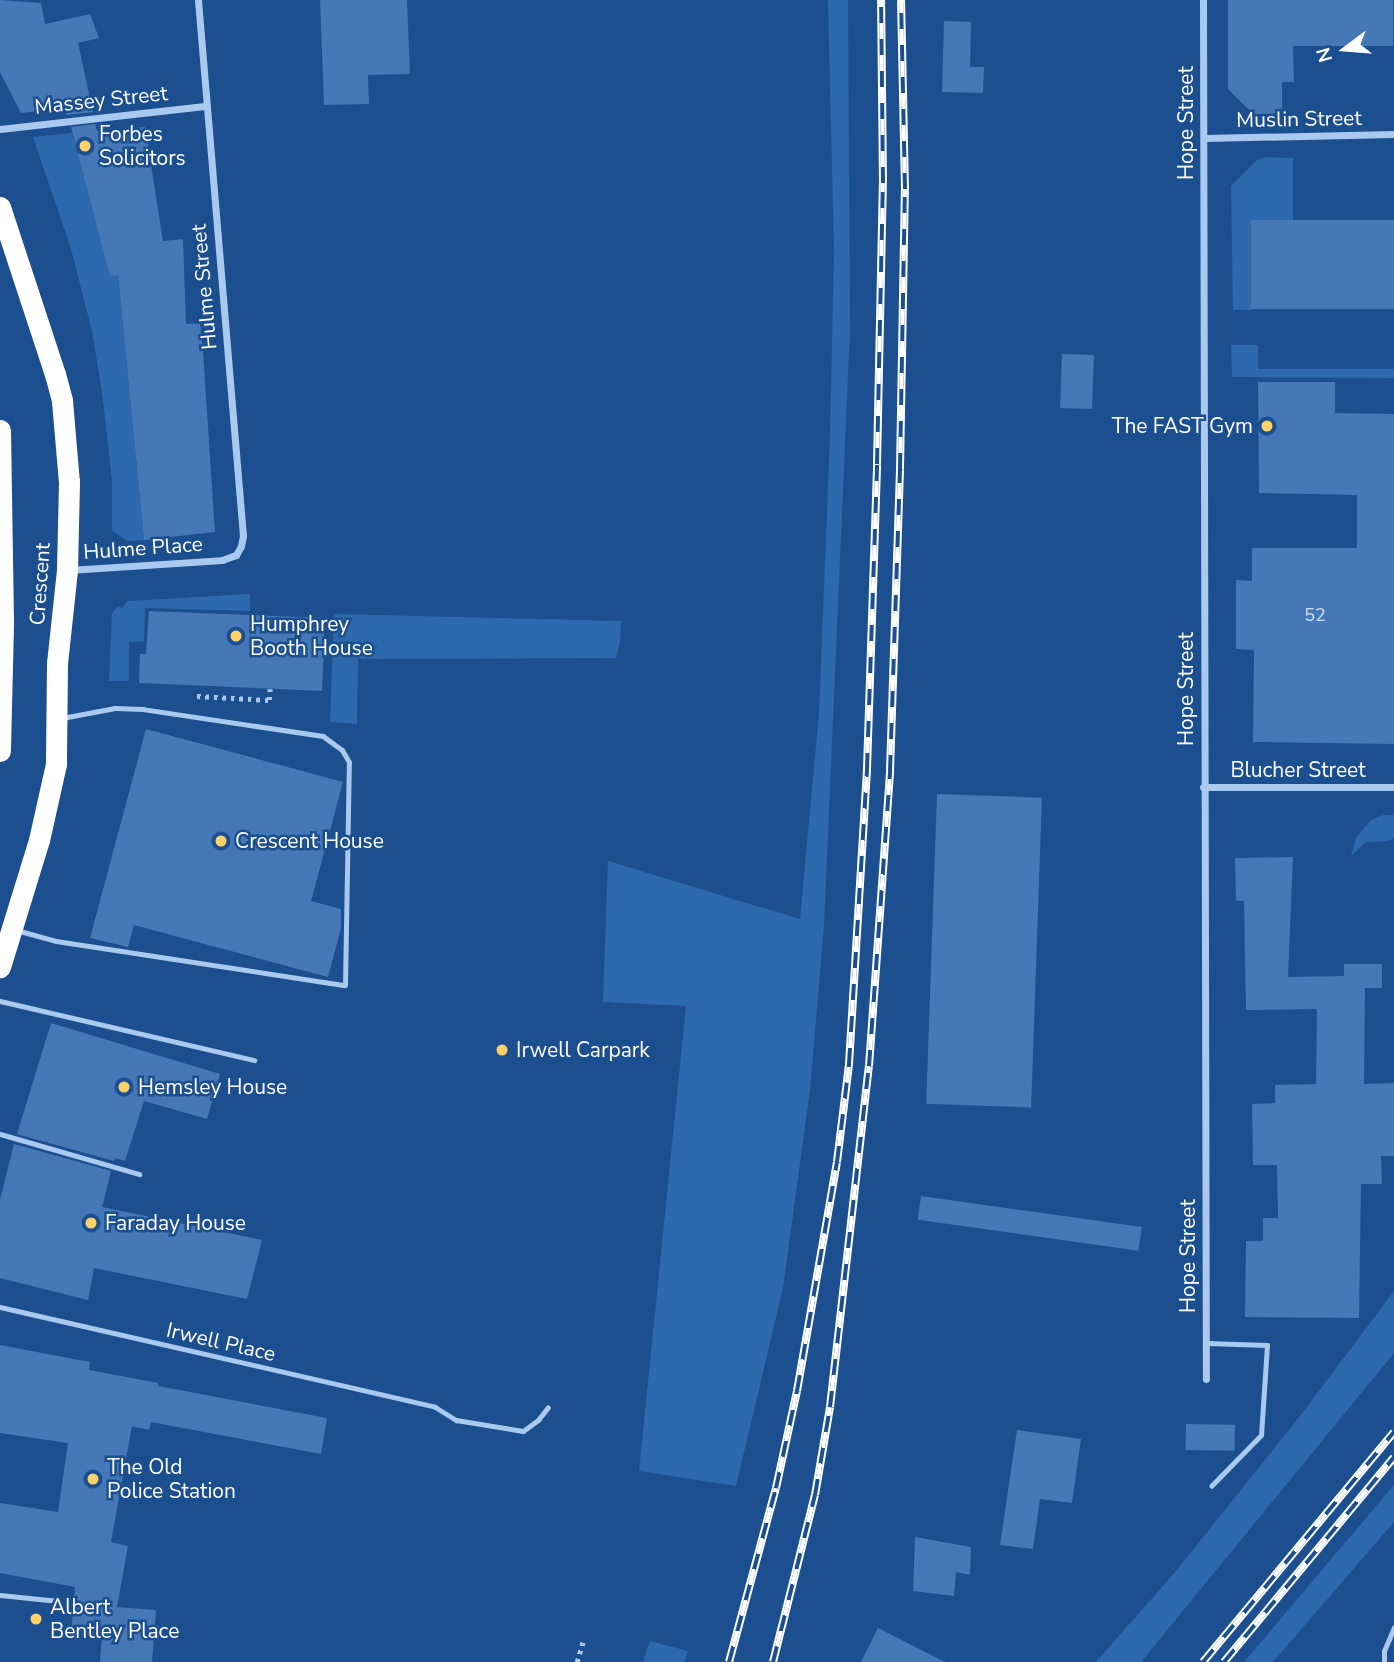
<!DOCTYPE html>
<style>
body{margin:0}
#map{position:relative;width:1394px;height:1662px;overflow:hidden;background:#1b4f8f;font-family:"Nunito Sans",sans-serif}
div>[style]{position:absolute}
.green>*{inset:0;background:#2e69ad}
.building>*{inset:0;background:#4478b7;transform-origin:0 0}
.path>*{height:4.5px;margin-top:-2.25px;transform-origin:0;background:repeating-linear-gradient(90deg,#a9c9ee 0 3.5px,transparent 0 8.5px)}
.lane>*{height:5px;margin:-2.5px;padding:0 2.5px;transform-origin:2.5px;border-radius:2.5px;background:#a9c9ee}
.street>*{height:7px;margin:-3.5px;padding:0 3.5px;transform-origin:3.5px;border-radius:3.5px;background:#a9c9ee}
.highway>*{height:21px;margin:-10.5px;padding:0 10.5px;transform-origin:10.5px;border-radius:10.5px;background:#fff}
.rail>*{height:8px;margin-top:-4px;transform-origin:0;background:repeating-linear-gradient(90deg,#1b4f8f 0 16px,#fff 0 32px);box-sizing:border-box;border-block:2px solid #fff}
.dots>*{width:19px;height:19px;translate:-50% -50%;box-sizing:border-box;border:4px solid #1b4f8f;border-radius:50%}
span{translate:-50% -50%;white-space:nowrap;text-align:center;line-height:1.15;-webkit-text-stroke:5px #1b4f8f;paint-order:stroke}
.number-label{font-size:18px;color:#d0dded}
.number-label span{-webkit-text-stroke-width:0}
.street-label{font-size:21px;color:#fff}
.poi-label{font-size:21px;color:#fff}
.left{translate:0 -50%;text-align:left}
.right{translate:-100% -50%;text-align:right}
.north{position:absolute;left:1310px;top:14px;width:70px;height:70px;-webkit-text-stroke:5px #1b4f8f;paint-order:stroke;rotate:254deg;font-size:19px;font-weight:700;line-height:28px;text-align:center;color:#fff}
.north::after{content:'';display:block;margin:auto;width:24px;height:32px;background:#fff;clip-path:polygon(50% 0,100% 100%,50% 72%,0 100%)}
</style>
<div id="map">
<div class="green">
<div style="clip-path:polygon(828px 0,848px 0,850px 330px,824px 926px,810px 1090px,783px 1288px,736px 1486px,639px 1471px,686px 1006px,603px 1002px,608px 861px,800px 919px,819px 713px,830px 437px,834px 251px)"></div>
<div style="clip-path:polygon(72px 133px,96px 216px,118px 275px,144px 540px,128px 541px,112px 531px,112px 481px,102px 392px,92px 331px,71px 249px,33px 137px)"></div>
<div style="clip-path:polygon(1265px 157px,1293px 158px,1293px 221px,1251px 223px,1252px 310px,1233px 310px,1231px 186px,1257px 160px)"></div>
<div style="clip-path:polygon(1231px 345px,1258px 345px,1258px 369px,1394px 369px,1394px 378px,1232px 377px)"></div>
<div style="clip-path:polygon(250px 594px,250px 611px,145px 608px,144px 641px,129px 642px,129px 681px,109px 681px,112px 613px,118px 606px,122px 608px,128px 601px)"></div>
<div style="clip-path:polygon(334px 614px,621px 621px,620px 641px,616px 658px,358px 659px,357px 724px,330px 722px)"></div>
<div style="clip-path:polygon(1383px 815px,1394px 815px,1394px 838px,1389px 841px,1366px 842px,1351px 856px,1356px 838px,1370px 821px)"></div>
<div style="clip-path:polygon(1394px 1291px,1394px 1353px,1141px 1662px,1096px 1662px,1176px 1571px,1300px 1416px)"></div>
<div style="clip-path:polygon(1394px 1485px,1394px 1522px,1273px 1662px,1244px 1662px)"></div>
<div style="clip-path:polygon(650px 1641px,688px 1651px,684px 1662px,643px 1662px)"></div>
</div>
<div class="building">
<div style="clip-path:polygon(0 0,41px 3px,45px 24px,90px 14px,99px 38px,78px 43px,93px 112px,67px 115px,66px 108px,21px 113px,0 72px)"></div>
<div style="clip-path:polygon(320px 0,407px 0,410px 74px,368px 75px,369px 104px,324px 105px)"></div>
<div style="clip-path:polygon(1228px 0,1393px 0,1393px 46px,1293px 46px,1294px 82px,1282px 82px,1282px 113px,1254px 115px,1228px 89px)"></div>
<div style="clip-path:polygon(944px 21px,971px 22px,970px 67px,984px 67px,983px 93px,942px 92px)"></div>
<div style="clip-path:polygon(95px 124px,97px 131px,145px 127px,163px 241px,183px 239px,186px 324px,200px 323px,203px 351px,215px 532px,144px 540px,118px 275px,110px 276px,71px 127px)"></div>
<div style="left:1394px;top:220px;width:89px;height:143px;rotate:90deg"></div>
<div style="left:1062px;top:354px;width:32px;height:54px;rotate:2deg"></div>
<div style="clip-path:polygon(1258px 382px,1335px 382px,1335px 413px,1394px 414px,1394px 744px,1253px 742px,1254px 650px,1236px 649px,1236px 580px,1252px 581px,1252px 548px,1357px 548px,1357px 495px,1259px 493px)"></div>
<div style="clip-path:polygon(149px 611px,325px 618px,322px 691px,139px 683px,140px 654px,146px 654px)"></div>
<div style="clip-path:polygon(146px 729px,343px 782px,311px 901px,341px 909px,341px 928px,328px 977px,134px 925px,128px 947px,90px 938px)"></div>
<div style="left:937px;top:794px;width:105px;height:310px;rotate:2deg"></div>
<div style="clip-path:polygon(1293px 857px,1288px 977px,1344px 976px,1344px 964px,1382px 964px,1382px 988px,1365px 988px,1364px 1084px,1394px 1083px,1394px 1156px,1381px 1156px,1382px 1184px,1361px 1184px,1359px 1318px,1245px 1317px,1246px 1241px,1263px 1241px,1263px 1218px,1278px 1218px,1277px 1165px,1253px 1165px,1252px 1104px,1275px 1103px,1275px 1085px,1316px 1084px,1317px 1009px,1246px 1010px,1244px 901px,1236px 901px,1235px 858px)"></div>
<div style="clip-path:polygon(51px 1023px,220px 1074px,207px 1119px,144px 1101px,125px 1161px,115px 1158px,114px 1161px,17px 1134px)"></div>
<div style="clip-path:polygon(14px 1144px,111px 1171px,102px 1207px,262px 1240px,247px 1299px,94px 1268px,88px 1300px,0 1278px,0 1200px)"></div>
<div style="left:921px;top:1196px;width:223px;height:24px;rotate:8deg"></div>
<div style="clip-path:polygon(0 1345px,90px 1362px,89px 1370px,158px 1383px,158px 1386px,327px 1418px,321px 1454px,151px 1422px,149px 1430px,132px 1426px,111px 1542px,128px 1546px,117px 1607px,156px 1610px,152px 1662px,100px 1662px,102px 1637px,71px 1635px,75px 1587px,0 1573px,0 1503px,58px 1512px,68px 1443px,0 1433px)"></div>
<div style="left:1186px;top:1424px;width:49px;height:26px;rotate:1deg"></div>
<div style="clip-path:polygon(1017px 1430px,1081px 1439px,1072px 1503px,1040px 1499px,1033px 1549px,1000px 1545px)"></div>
<div style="clip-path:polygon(915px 1537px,971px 1547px,970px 1575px,956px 1572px,954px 1596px,913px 1591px)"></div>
<div style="clip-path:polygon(878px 1628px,945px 1662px,861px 1662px)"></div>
</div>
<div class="path">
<div style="left:197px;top:696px;width:72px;rotate:3.2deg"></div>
<div style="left:269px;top:700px;width:11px;rotate:-85deg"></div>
<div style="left:577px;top:1662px;width:25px;rotate:-74deg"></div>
</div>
<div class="lane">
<div style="left:16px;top:930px;width:41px;rotate:15.4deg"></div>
<div style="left:56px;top:941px;width:292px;rotate:8.7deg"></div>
<div style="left:345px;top:985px;width:223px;rotate:-89deg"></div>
<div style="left:349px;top:762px;width:14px;rotate:-120deg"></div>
<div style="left:342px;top:750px;width:24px;rotate:-144deg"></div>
<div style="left:323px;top:736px;width:182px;rotate:-171.5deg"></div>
<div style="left:143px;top:709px;width:28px;rotate:-178deg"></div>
<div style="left:115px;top:708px;width:54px;rotate:169.3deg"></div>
<div style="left:0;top:1001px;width:261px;rotate:13.1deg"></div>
<div style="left:0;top:1134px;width:145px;rotate:16.1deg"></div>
<div style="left:0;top:1307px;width:446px;rotate:12.9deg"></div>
<div style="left:435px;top:1407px;width:25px;rotate:32deg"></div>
<div style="left:456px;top:1420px;width:68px;rotate:9.3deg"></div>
<div style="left:523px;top:1431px;width:19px;rotate:-36deg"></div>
<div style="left:538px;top:1420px;width:16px;rotate:-52deg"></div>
<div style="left:1207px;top:1343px;width:60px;rotate:1.9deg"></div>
<div style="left:1267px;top:1345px;width:90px;rotate:93.8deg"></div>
<div style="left:1261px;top:1435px;width:71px;rotate:134.4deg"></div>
<div style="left:0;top:1595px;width:59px;rotate:5.8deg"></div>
<div style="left:1384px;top:1662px;width:11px;rotate:-90deg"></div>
<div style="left:1384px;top:1651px;width:26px;rotate:-67deg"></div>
</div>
<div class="street">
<div style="left:1203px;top:0;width:1379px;rotate:89.88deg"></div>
<div style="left:0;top:129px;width:206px;rotate:-6.4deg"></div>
<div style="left:1204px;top:138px;width:190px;rotate:-1.2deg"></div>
<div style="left:69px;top:570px;width:153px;rotate:-3.7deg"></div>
<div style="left:222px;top:560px;width:15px;rotate:-20deg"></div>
<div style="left:236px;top:555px;width:10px;rotate:-61deg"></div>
<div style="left:241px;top:546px;width:10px;rotate:-79deg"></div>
<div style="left:243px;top:536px;width:538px;rotate:-94.8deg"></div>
<div style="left:1203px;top:787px;width:191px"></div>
</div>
<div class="highway">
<div style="left:0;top:207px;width:176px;rotate:71.8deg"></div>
<div style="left:55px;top:374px;width:28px;rotate:75deg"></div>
<div style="left:62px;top:401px;width:81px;rotate:85.1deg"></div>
<div style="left:69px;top:482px;width:88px;rotate:91.3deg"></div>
<div style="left:67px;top:570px;width:94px;rotate:96.1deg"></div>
<div style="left:57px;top:663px;width:101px;rotate:90.6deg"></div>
<div style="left:56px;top:764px;width:78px;rotate:102.6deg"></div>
<div style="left:39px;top:840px;width:133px;rotate:107.1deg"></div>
<div style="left:0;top:430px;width:195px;rotate:89.1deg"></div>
<div style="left:3px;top:625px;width:126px;rotate:91.4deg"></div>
</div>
<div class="rail">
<div style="left:729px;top:1662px;width:180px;rotate:-74.9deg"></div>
<div style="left:776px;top:1488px;width:99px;rotate:-77.8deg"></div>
<div style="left:797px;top:1391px;width:232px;rotate:-80.1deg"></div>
<div style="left:837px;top:1162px;width:99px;rotate:-83deg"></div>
<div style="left:849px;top:1064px;width:296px;rotate:-86.5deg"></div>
<div style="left:867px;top:769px;width:305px;rotate:-88.1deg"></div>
<div style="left:877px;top:464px;width:281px;rotate:-88.8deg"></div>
<div style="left:883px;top:183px;width:183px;rotate:-90.6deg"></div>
<div style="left:773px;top:1662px;width:172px;rotate:-75.9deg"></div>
<div style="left:815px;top:1495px;width:89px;rotate:-80.3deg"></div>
<div style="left:830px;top:1407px;width:343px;rotate:-83.5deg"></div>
<div style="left:869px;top:1066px;width:296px;rotate:-85.9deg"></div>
<div style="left:890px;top:771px;width:302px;rotate:-88.1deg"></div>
<div style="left:900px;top:469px;width:280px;rotate:-89deg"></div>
<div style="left:905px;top:189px;width:189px;rotate:-91.2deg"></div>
<div style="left:1203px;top:1662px;width:299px;rotate:-50.3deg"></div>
<div style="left:1224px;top:1662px;width:266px;rotate:-50.3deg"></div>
</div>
<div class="dots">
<div style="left:85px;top:146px;background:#ffd166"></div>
<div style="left:1267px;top:426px;background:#ffd166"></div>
<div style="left:236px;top:636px;background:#ffd166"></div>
<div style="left:221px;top:841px;background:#ffd166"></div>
<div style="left:502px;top:1050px;background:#ffd166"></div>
<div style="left:124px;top:1087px;background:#ffd166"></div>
<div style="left:91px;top:1223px;background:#ffd166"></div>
<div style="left:93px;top:1479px;background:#ffd166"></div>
<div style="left:36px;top:1619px;background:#ffd166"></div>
</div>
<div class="number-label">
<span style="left:1315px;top:615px">52</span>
</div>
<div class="street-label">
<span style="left:101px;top:100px;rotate:-6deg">Massey Street</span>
<span style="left:1299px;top:119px;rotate:-1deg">Muslin Street</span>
<span style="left:1186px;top:123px;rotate:-90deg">Hope Street</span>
<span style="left:204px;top:287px;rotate:-95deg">Hulme Street</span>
<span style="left:143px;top:548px;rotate:-4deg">Hulme Place</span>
<span style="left:40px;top:584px;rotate:-86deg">Crescent</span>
<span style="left:1186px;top:689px;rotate:-90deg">Hope Street</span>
<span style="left:1298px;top:770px">Blucher Street</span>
<span style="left:1188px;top:1256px;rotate:-90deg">Hope Street</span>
<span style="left:221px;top:1342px;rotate:13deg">Irwell Place</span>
</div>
<div class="poi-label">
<span class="left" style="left:99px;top:146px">Forbes<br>Solicitors</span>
<span class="right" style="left:1253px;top:426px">The FAST Gym</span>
<span class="left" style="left:250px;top:636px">Humphrey<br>Booth House</span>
<span class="left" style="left:235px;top:841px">Crescent House</span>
<span class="left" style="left:516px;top:1050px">Irwell Carpark</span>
<span class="left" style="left:138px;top:1087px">Hemsley House</span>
<span class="left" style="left:105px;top:1223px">Faraday House</span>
<span class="left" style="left:107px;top:1479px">The Old<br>Police Station</span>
<span class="left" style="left:50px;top:1619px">Albert<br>Bentley Place</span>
</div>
<div class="north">N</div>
</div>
